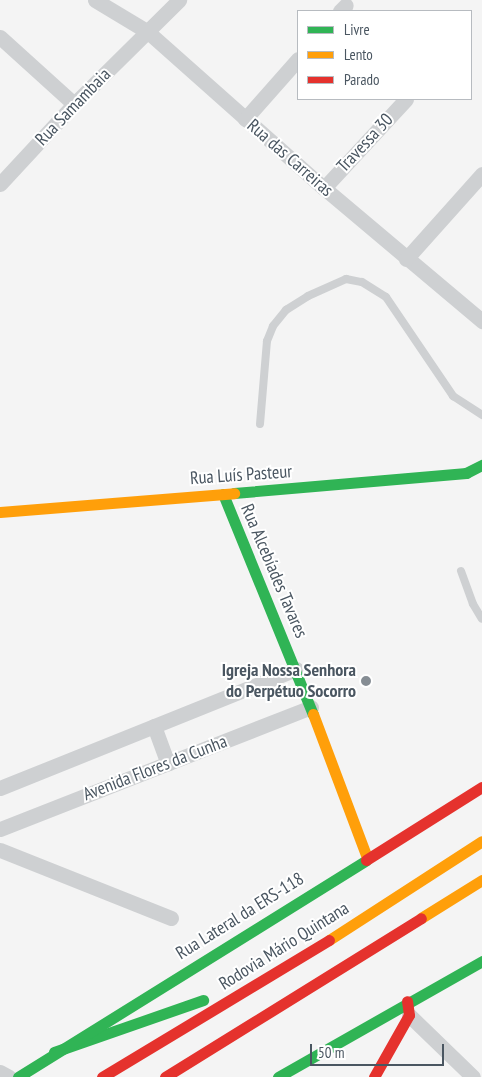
<!DOCTYPE html>
<meta charset="utf-8">
<style>
body{margin:0}
#map{position:relative;width:482px;height:1077px;overflow:hidden;background:#f4f4f4;font-family:"PT Sans Narrow",sans-serif}
div>[style]{position:absolute}
.lane>*{height:8px;margin:-4px;padding:0 4px;transform-origin:4px;border-radius:4px;background:#ced0d2}
.street>*{height:15px;margin:-7.5px;padding:0 7.5px;transform-origin:7.5px;border-radius:7.5px;background:#ced0d2}
.fast>*{height:11px;margin:-5.5px;padding:0 5.5px;transform-origin:5.5px;border-radius:5.5px;background:#30b455}
.slow>*{height:11px;margin:-5.5px;padding:0 5.5px;transform-origin:5.5px;border-radius:5.5px;background:#ff9f0a}
.jam>*{height:11px;margin:-5.5px;padding:0 5.5px;transform-origin:5.5px;border-radius:5.5px;background:#e5322d}
.dots>*{width:14px;height:14px;translate:-50% -50%;box-sizing:border-box;border:2px solid #fff;border-radius:50%}
span{translate:-50% -50%;white-space:nowrap;text-align:center;line-height:1.15;-webkit-text-stroke:4px #fff;paint-order:stroke}
.street-label{font-size:18px;color:#4a5661}
.poi-label{font-size:18px;color:#4a5661;font-weight:700}
.right{translate:-100% -50%;text-align:right}
.legend{position:absolute;left:297px;top:10px;width:175px;height:90px;box-sizing:border-box;background:#fff;border:1px solid #b7bbc0;margin:0;padding:6px 9px;list-style:none;font-size:15px;color:#4a5661}
.legend li{display:flex;align-items:center;gap:10px;height:25px}
.legend b{width:25px;border:1px solid #b7bbc0}
.scale{position:absolute;left:310px;top:1044px;width:134px;height:22px;box-sizing:border-box;border:2px solid #4a5661;border-top:0;padding-left:6px;font-size:15px;line-height:18px;white-space:nowrap;color:#4a5661;-webkit-text-stroke:4px #fff;paint-order:stroke}
</style>
<div id="map">
<div class="lane">
<div style="left:260px;top:424px;width:83px;rotate:-85.2deg"></div>
<div style="left:267px;top:341px;width:16px;rotate:-68deg"></div>
<div style="left:273px;top:326px;width:21px;rotate:-51deg"></div>
<div style="left:286px;top:310px;width:26px;rotate:-32deg"></div>
<div style="left:308px;top:296px;width:42px;rotate:-24.1deg"></div>
<div style="left:346px;top:279px;width:16px;rotate:11deg"></div>
<div style="left:362px;top:282px;width:28px;rotate:32deg"></div>
<div style="left:386px;top:297px;width:120px;rotate:55.9deg"></div>
<div style="left:453px;top:396px;width:35px;rotate:33deg"></div>
<div style="left:461px;top:571px;width:35px;rotate:70deg"></div>
<div style="left:473px;top:604px;width:17px;rotate:59deg"></div>
</div>
<div class="street">
<div style="left:95px;top:0;width:62px;rotate:31.1deg"></div>
<div style="left:148px;top:32px;width:235px;rotate:41.6deg"></div>
<div style="left:324px;top:188px;width:207px;rotate:40.1deg"></div>
<div style="left:340px;top:11px;width:8px;rotate:-45deg"></div>
<div style="left:0;top:37px;width:100px;rotate:42.2deg"></div>
<div style="left:245px;top:119px;width:80px;rotate:-48.5deg"></div>
<div style="left:0;top:184px;width:109px;rotate:-47.2deg"></div>
<div style="left:74px;top:104px;width:148px;rotate:-44.7deg"></div>
<div style="left:324px;top:188px;width:121px;rotate:-47.3deg"></div>
<div style="left:406px;top:259px;width:114px;rotate:-48.2deg"></div>
<div style="left:154px;top:726px;width:40px;rotate:69.8deg"></div>
<div style="left:0;top:788px;width:319px;rotate:-21.9deg"></div>
<div style="left:0;top:829px;width:334px;rotate:-21.4deg"></div>
<div style="left:0;top:850px;width:184px;rotate:21.7deg"></div>
<div style="left:409px;top:1015px;width:89px;rotate:44.1deg"></div>
<div style="left:0;top:1072px;width:10px;rotate:29deg"></div>
</div>
<div class="fast">
<div style="left:234px;top:493px;width:233px;rotate:-4.9deg"></div>
<div style="left:466px;top:473px;width:18px;rotate:-27deg"></div>
<div style="left:223px;top:494px;width:238px;rotate:67.8deg"></div>
<div style="left:54px;top:1052px;width:158px;rotate:-19.2deg"></div>
<div style="left:18px;top:1077px;width:410px;rotate:-31.9deg"></div>
<div style="left:278px;top:1077px;width:235px;rotate:-29.6deg"></div>
</div>
<div class="slow">
<div style="left:0;top:512px;width:235px;rotate:-4.6deg"></div>
<div style="left:313px;top:714px;width:154px;rotate:69.4deg"></div>
<div style="left:421px;top:918px;width:72px;rotate:-31.9deg"></div>
<div style="left:329px;top:940px;width:182px;rotate:-32.9deg"></div>
</div>
<div class="jam">
<div style="left:366px;top:860px;width:137px;rotate:-32.2deg"></div>
<div style="left:102px;top:1077px;width:265px;rotate:-31.1deg"></div>
<div style="left:165px;top:1077px;width:301px;rotate:-31.8deg"></div>
<div style="left:374px;top:1077px;width:71px;rotate:-60.6deg"></div>
<div style="left:409px;top:1015px;width:14px;rotate:-98deg"></div>
</div>
<div class="dots">
<div style="left:366px;top:681px;background:#868d94"></div>
</div>
<div class="street-label">
<span style="left:73px;top:107px;rotate:-46deg">Rua Samambaia</span>
<span style="left:365px;top:143px;rotate:-47deg">Travessa 30</span>
<span style="left:290px;top:158px;rotate:41deg">Rua das Carreiras</span>
<span style="left:241px;top:475px;rotate:-4deg">Rua Luís Pasteur</span>
<span style="left:274px;top:571px;rotate:67deg">Rua Alcebíades Tavares</span>
<span style="left:155px;top:768px;rotate:-21deg">Avenida Flores da Cunha</span>
<span style="left:240px;top:916px;rotate:-32deg">Rua Lateral da ERS-118</span>
<span style="left:284px;top:946px;rotate:-32deg">Rodovia Mário Quintana</span>
</div>
<div class="poi-label">
<span class="right" style="left:356px;top:681px">Igreja Nossa Senhora<br>do Perpétuo Socorro</span>
</div>
<ul class="legend">
<li><b style="height:6px;background:#30b455"></b>Livre</li>
<li><b style="height:6px;background:#ff9f0a"></b>Lento</li>
<li><b style="height:6px;background:#e5322d"></b>Parado</li>
</ul>
<div class="scale">50 m</div>
</div>
